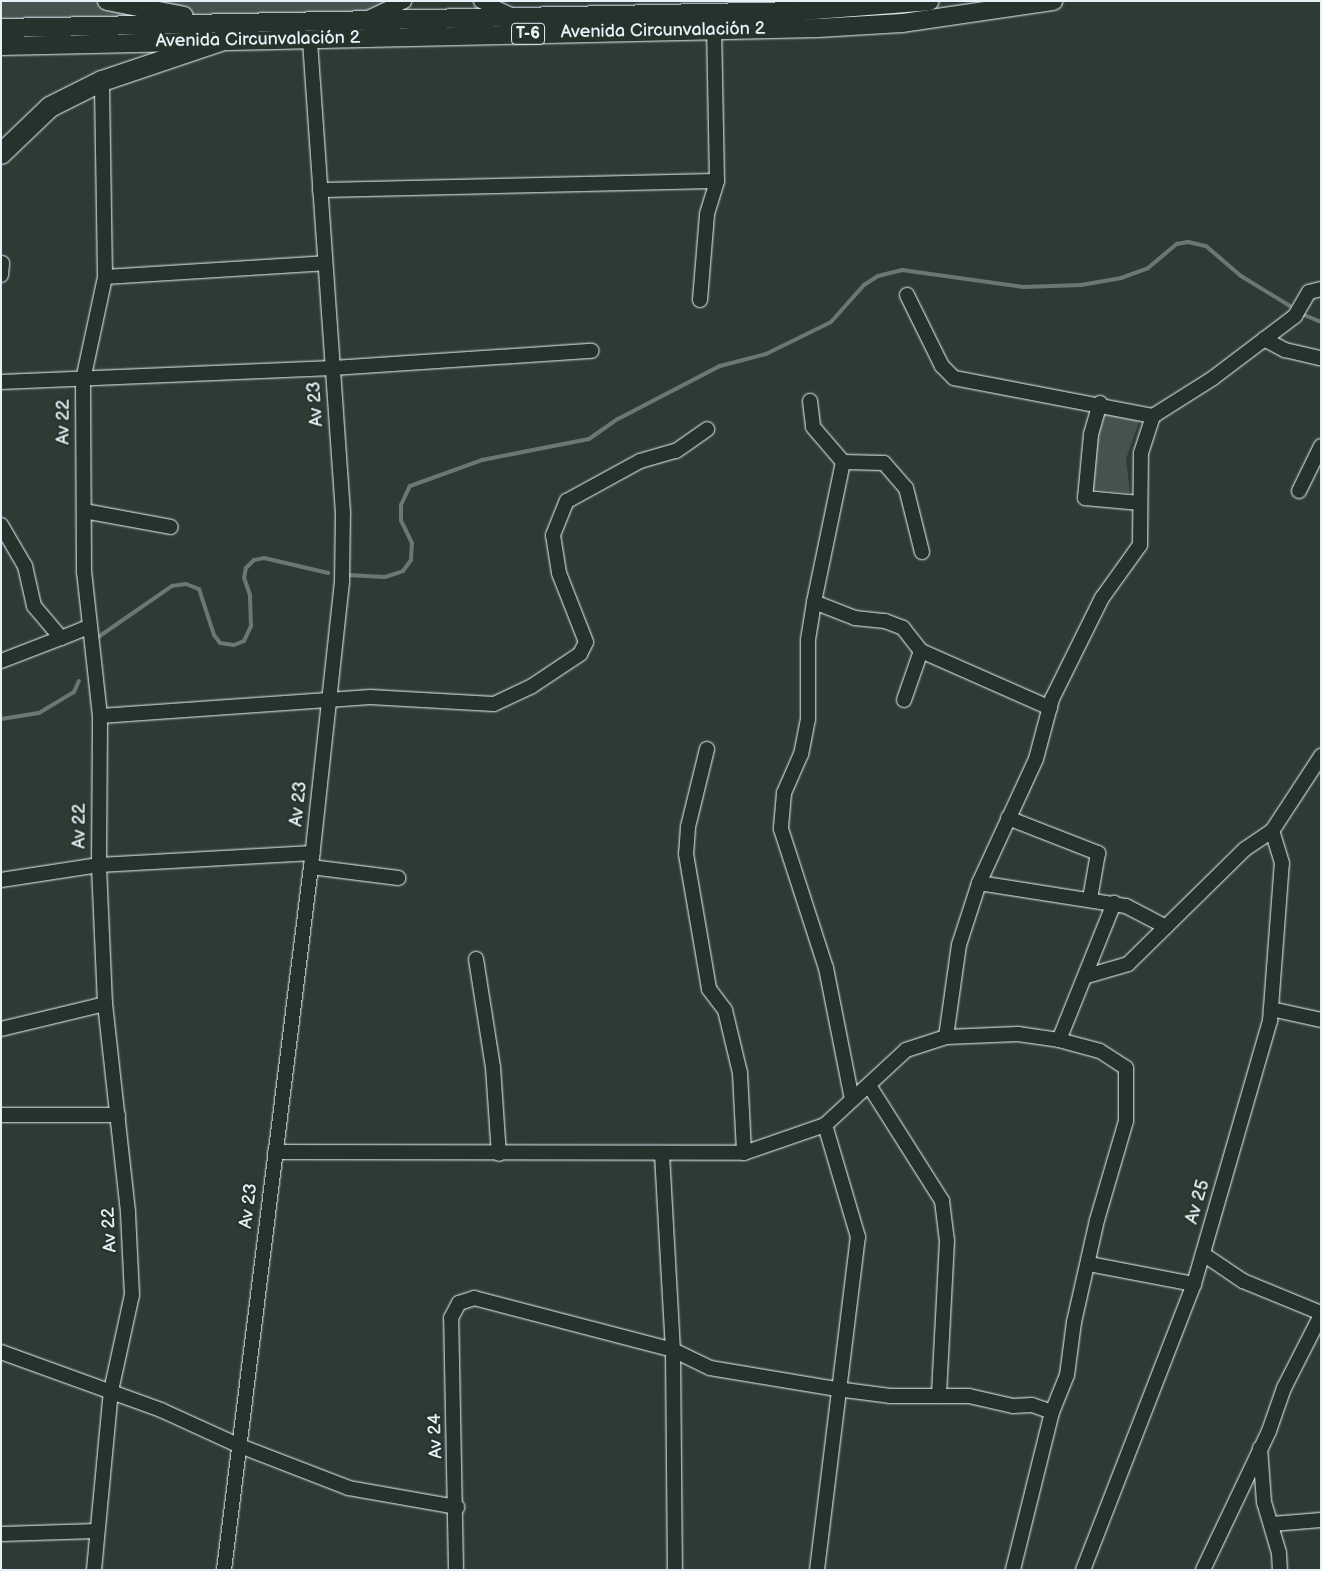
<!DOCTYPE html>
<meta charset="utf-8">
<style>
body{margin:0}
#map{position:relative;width:1322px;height:1571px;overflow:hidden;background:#2e3b35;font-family:"Balsamiq Sans",sans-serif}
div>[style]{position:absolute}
.green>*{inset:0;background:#45524e}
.stream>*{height:4px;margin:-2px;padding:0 2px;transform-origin:2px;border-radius:2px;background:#6b7775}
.roads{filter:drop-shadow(0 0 1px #e8f1f8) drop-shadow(0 0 1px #e8f1f8)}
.minor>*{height:14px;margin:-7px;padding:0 7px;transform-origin:7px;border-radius:7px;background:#26332d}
.major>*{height:18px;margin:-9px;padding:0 9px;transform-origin:9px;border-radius:9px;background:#26332d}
.highway>*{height:20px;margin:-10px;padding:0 10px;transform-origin:10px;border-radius:10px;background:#26332d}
span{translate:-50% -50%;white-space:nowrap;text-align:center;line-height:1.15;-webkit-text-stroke:4.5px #26332d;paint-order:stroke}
.shield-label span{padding:1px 4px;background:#26332d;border:1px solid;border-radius:4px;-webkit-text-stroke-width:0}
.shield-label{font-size:16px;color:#e8f1f8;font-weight:700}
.street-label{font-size:18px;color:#e8f1f8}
.frame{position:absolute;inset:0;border:2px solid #e8f1f8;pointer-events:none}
</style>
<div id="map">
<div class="green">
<div style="clip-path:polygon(1px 1px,404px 1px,362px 20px,1px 28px)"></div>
<div style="clip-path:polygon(1103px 411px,1140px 419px,1126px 459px,1130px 493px,1092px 489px,1096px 438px)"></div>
</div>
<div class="stream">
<div style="left:1302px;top:314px;width:21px;rotate:23deg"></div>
<div style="left:348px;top:575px;width:37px;rotate:3deg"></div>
<div style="left:385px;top:577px;width:19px;rotate:-18deg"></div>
<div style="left:403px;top:571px;width:14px;rotate:-54deg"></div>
<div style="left:411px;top:560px;width:17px;rotate:-87deg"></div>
<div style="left:412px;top:543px;width:25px;rotate:-116deg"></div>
<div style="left:401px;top:520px;width:15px;rotate:-90deg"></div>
<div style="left:401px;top:505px;width:21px;rotate:-65deg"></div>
<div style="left:410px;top:486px;width:77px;rotate:-19.9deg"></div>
<div style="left:482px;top:460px;width:109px;rotate:-11.1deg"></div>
<div style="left:589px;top:439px;width:35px;rotate:-35deg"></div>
<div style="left:618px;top:419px;width:115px;rotate:-27.5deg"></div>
<div style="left:720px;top:366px;width:48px;rotate:-14.6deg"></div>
<div style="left:766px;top:354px;width:72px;rotate:-26.2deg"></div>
<div style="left:831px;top:322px;width:50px;rotate:-48.3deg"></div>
<div style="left:864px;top:285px;width:17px;rotate:-33deg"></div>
<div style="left:878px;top:276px;width:25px;rotate:-14deg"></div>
<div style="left:902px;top:270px;width:122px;rotate:8deg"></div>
<div style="left:1023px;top:287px;width:58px;rotate:-2deg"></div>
<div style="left:1081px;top:285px;width:41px;rotate:-9.9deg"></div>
<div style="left:1121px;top:278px;width:29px;rotate:-20deg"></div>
<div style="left:1148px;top:268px;width:38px;rotate:-40deg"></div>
<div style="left:1177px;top:244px;width:11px;rotate:-10deg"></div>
<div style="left:1188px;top:242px;width:18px;rotate:13deg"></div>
<div style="left:1206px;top:246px;width:46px;rotate:40.6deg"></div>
<div style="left:1241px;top:276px;width:57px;rotate:31.5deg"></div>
<div style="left:94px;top:640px;width:95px;rotate:-34.7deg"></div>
<div style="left:172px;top:586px;width:14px;rotate:-8deg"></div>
<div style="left:186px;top:584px;width:14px;rotate:21deg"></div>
<div style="left:199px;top:589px;width:48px;rotate:71.9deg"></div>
<div style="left:214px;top:635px;width:10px;rotate:53deg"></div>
<div style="left:220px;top:643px;width:14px;rotate:8deg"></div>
<div style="left:234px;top:645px;width:11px;rotate:-22deg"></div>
<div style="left:244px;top:641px;width:17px;rotate:-65deg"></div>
<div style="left:251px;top:626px;width:31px;rotate:-92deg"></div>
<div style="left:250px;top:595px;width:18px;rotate:-109deg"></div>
<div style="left:244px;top:578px;width:10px;rotate:-79deg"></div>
<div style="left:246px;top:568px;width:11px;rotate:-45deg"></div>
<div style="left:254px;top:560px;width:10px;rotate:-11deg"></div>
<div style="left:264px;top:558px;width:66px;rotate:13.2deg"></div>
<div style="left:1px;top:719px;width:38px;rotate:-9deg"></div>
<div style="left:39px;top:713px;width:41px;rotate:-31deg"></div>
<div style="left:74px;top:692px;width:12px;rotate:-66deg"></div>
</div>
<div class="roads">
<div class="minor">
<div style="left:481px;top:1px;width:35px;rotate:25deg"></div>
<div style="left:368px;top:18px;width:40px;rotate:-25deg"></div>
<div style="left:320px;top:190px;width:397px;rotate:-1.3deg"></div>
<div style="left:717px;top:181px;width:151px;rotate:-91.1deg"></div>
<div style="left:1px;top:275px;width:12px;rotate:-85deg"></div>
<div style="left:105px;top:277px;width:220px;rotate:-3.6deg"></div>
<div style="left:907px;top:295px;width:79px;rotate:63.8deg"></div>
<div style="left:942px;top:366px;width:17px;rotate:45deg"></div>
<div style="left:954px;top:378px;width:203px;rotate:10.8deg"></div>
<div style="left:1153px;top:416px;width:71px;rotate:-32.3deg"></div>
<div style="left:1213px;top:378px;width:103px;rotate:-37.1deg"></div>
<div style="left:1295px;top:316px;width:28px;rotate:-60deg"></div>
<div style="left:1309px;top:292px;width:12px;rotate:-14deg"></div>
<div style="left:700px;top:300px;width:86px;rotate:-85.3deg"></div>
<div style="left:707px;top:214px;width:34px;rotate:-73deg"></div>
<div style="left:1264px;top:339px;width:24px;rotate:28deg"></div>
<div style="left:1285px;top:350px;width:37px;rotate:13deg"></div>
<div style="left:1px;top:382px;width:332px;rotate:-2.4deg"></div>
<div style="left:333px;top:368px;width:259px;rotate:-3.8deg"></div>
<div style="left:810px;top:401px;width:26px;rotate:83deg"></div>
<div style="left:813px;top:427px;width:46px;rotate:49.4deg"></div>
<div style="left:843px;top:462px;width:41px;rotate:1.4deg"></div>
<div style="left:884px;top:463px;width:33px;rotate:49deg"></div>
<div style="left:906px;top:488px;width:66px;rotate:76deg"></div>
<div style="left:1100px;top:403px;width:33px;rotate:106deg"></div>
<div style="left:1091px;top:435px;width:63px;rotate:95.4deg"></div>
<div style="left:1085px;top:498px;width:55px;rotate:5.2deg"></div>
<div style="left:843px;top:462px;width:143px;rotate:101.7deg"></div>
<div style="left:814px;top:602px;width:38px;rotate:99deg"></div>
<div style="left:808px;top:640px;width:79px;rotate:90deg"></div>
<div style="left:808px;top:719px;width:36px;rotate:101deg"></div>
<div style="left:801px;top:754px;width:43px;rotate:113.6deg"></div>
<div style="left:784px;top:793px;width:36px;rotate:95deg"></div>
<div style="left:781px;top:829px;width:146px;rotate:72.1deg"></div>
<div style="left:826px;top:968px;width:134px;rotate:78.8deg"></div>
<div style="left:1299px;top:491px;width:50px;rotate:-63.9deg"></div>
<div style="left:84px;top:511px;width:88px;rotate:10.4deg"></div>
<div style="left:1px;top:525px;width:48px;rotate:59.7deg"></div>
<div style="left:25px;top:566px;width:41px;rotate:77.3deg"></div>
<div style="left:34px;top:606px;width:42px;rotate:49.8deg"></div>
<div style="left:61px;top:638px;width:31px;rotate:-22deg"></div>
<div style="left:814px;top:602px;width:44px;rotate:21.3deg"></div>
<div style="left:855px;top:618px;width:30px;rotate:6deg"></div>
<div style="left:885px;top:621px;width:19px;rotate:21deg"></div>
<div style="left:903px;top:628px;width:29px;rotate:52deg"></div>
<div style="left:1px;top:661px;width:64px;rotate:-21deg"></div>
<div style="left:904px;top:700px;width:52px;rotate:-70.9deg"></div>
<div style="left:921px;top:651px;width:141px;rotate:23.8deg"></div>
<div style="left:100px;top:716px;width:271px;rotate:-4deg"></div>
<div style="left:370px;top:697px;width:124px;rotate:3.2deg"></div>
<div style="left:494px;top:704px;width:42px;rotate:-25.3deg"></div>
<div style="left:532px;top:686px;width:58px;rotate:-33.7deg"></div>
<div style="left:580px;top:654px;width:13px;rotate:-63deg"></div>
<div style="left:586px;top:642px;width:74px;rotate:-111.4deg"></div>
<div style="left:559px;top:573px;width:38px;rotate:-99deg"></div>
<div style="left:553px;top:535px;width:37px;rotate:-68deg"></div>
<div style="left:567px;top:501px;width:83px;rotate:-28.7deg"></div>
<div style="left:640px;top:461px;width:37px;rotate:-16deg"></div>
<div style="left:676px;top:451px;width:38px;rotate:-35deg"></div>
<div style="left:707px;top:749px;width:80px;rotate:103.7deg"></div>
<div style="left:688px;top:827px;width:27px;rotate:94deg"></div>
<div style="left:686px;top:854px;width:137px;rotate:80.3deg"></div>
<div style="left:709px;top:989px;width:26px;rotate:53deg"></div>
<div style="left:725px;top:1010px;width:65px;rotate:76.6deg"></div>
<div style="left:740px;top:1073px;width:80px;rotate:87.1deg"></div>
<div style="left:1008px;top:818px;width:97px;rotate:21.3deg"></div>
<div style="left:1098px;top:853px;width:47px;rotate:99.9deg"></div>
<div style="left:311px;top:867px;width:88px;rotate:7.2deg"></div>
<div style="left:1px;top:880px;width:99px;rotate:-8.7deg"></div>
<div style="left:99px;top:865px;width:214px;rotate:-3.2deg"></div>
<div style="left:979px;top:883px;width:149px;rotate:8.9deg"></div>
<div style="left:1126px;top:906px;width:45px;rotate:27.7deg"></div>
<div style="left:476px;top:959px;width:109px;rotate:81.1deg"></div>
<div style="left:493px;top:1067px;width:87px;rotate:86.1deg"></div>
<div style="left:1087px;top:976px;width:43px;rotate:-16.3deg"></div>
<div style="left:1128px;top:964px;width:164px;rotate:-44.5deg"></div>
<div style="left:1245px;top:849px;width:32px;rotate:-34deg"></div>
<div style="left:1272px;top:831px;width:90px;rotate:-56.8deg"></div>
<div style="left:1271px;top:1009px;width:51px;rotate:12.4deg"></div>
<div style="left:1px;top:1029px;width:107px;rotate:-13.5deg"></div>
<div style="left:946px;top:1037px;width:72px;rotate:-2.4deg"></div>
<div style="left:1018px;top:1034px;width:41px;rotate:8.3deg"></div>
<div style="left:1059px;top:1040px;width:42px;rotate:15deg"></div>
<div style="left:1100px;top:1051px;width:31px;rotate:33deg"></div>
<div style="left:1126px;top:1068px;width:53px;rotate:90deg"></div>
<div style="left:1126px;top:1121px;width:103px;rotate:106.3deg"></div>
<div style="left:1097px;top:1220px;width:105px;rotate:102.7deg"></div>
<div style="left:1074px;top:1322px;width:53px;rotate:97.5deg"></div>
<div style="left:1067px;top:1375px;width:40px;rotate:112deg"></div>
<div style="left:1052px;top:1412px;width:163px;rotate:103.9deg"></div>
<div style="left:1059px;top:1040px;width:148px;rotate:-68.1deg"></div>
<div style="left:870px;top:1087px;width:135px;rotate:57.7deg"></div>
<div style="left:942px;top:1201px;width:40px;rotate:82.9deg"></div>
<div style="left:947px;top:1241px;width:155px;rotate:93deg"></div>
<div style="left:1px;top:1115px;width:117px"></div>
<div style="left:275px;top:1152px;width:469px;rotate:0.1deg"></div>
<div style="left:744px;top:1153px;width:86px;rotate:-19.1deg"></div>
<div style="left:825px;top:1125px;width:110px;rotate:-42.8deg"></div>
<div style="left:906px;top:1050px;width:42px;rotate:-18deg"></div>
<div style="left:946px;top:1037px;width:93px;rotate:-82deg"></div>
<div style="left:959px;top:945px;width:65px;rotate:-72.1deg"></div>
<div style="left:979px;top:883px;width:136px;rotate:-65.3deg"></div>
<div style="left:1036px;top:759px;width:62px;rotate:-75.1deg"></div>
<div style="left:1052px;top:699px;width:113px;rotate:-63.7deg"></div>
<div style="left:1102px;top:598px;width:65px;rotate:-54.4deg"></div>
<div style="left:1140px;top:545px;width:92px;rotate:-89.4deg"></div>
<div style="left:1141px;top:453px;width:39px;rotate:-72deg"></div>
<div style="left:662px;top:1154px;width:196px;rotate:86.8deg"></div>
<div style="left:673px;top:1350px;width:220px;rotate:89.5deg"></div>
<div style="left:1203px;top:1254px;width:48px;rotate:34deg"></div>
<div style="left:1243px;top:1281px;width:84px;rotate:22.3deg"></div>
<div style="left:1089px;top:1264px;width:107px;rotate:10.8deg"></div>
<div style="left:1px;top:1352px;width:170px;rotate:19.9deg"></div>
<div style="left:161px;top:1410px;width:87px;rotate:24.5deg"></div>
<div style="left:240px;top:1446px;width:117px;rotate:21.1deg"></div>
<div style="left:349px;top:1488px;width:110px;rotate:10deg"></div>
<div style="left:1260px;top:1448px;width:54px;rotate:85.8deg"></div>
<div style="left:1264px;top:1502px;width:53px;rotate:73.6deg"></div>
<div style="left:1279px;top:1553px;width:17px;rotate:87deg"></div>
<div style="left:1272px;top:1524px;width:49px;rotate:-4.7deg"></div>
<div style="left:1px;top:1534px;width:96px;rotate:-1.8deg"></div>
<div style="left:94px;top:1570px;width:180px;rotate:-84.6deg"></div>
<div style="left:111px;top:1391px;width:98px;rotate:-77.7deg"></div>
<div style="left:132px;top:1295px;width:83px;rotate:-92.8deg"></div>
<div style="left:128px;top:1212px;width:209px;rotate:-96.3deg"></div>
<div style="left:105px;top:1004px;width:139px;rotate:-92.5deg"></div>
<div style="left:99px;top:865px;width:149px;rotate:-89.6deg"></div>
<div style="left:100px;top:716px;width:145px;rotate:-96.3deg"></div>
<div style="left:84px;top:572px;width:192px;rotate:-90.3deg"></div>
<div style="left:83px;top:380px;width:105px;rotate:-77.9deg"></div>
<div style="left:105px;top:277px;width:196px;rotate:-90.9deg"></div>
<div style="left:224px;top:1570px;width:708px;rotate:-82.95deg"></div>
<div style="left:311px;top:867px;width:287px;rotate:-83.8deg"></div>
<div style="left:342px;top:582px;width:69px;rotate:-89.2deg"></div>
<div style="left:343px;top:513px;width:475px;rotate:-94deg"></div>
<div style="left:456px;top:1570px;width:252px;rotate:-91.1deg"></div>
<div style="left:451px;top:1318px;width:17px;rotate:-62deg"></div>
<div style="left:459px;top:1303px;width:16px;rotate:-18deg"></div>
<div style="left:474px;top:1298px;width:206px;rotate:14.6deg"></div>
<div style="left:673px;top:1350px;width:41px;rotate:25.9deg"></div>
<div style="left:710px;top:1368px;width:129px;rotate:9.4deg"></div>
<div style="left:837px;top:1389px;width:53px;rotate:7.5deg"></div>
<div style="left:890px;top:1396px;width:79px"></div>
<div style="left:969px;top:1396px;width:45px;rotate:12.8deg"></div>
<div style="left:1013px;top:1406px;width:19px;rotate:-3deg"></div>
<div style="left:1032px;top:1405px;width:21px;rotate:19deg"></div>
<div style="left:817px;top:1570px;width:336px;rotate:-83deg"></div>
<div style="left:858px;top:1237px;width:117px;rotate:-106.4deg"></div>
<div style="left:1083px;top:1570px;width:307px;rotate:-68.8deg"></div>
<div style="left:1194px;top:1284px;width:274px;rotate:-73.9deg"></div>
<div style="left:1270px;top:1021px;width:158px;rotate:-85.7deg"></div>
<div style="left:1282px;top:863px;width:34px;rotate:-107deg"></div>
<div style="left:1203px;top:1570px;width:154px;rotate:-64.6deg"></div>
<div style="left:1269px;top:1431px;width:46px;rotate:-70.8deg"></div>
<div style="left:1284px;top:1388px;width:82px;rotate:-63.1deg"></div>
</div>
<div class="major">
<div style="left:107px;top:1px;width:78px;rotate:11deg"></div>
<div style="left:1px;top:28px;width:800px;rotate:-1.22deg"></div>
<div style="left:801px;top:11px;width:129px;rotate:-4.4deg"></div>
<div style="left:1px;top:46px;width:817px;rotate:-1.26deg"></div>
<div style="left:818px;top:28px;width:84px;rotate:-3.4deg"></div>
<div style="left:902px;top:23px;width:153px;rotate:-8.3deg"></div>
</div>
<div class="highway">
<div style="left:1px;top:154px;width:68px;rotate:-43.8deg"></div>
<div style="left:50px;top:107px;width:58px;rotate:-26.6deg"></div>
<div style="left:102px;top:81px;width:126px;rotate:-18.6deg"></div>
</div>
</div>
<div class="shield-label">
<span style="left:528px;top:34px">T-6</span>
</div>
<div class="street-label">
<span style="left:663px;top:31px;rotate:-1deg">Avenida Circunvalación 2</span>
<span style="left:258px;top:40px;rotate:-1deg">Avenida Circunvalación 2</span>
<span style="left:316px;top:404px;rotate:-94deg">Av 23</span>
<span style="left:64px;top:422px;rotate:-90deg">Av 22</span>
<span style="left:299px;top:804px;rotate:-84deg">Av 23</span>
<span style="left:80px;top:826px;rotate:-90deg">Av 22</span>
<span style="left:1198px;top:1202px;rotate:-74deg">Av 25</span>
<span style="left:249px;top:1206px;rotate:-83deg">Av 23</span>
<span style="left:110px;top:1230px;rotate:-93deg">Av 22</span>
<span style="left:436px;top:1436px;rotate:-92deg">Av 24</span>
</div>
<div class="frame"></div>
</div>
